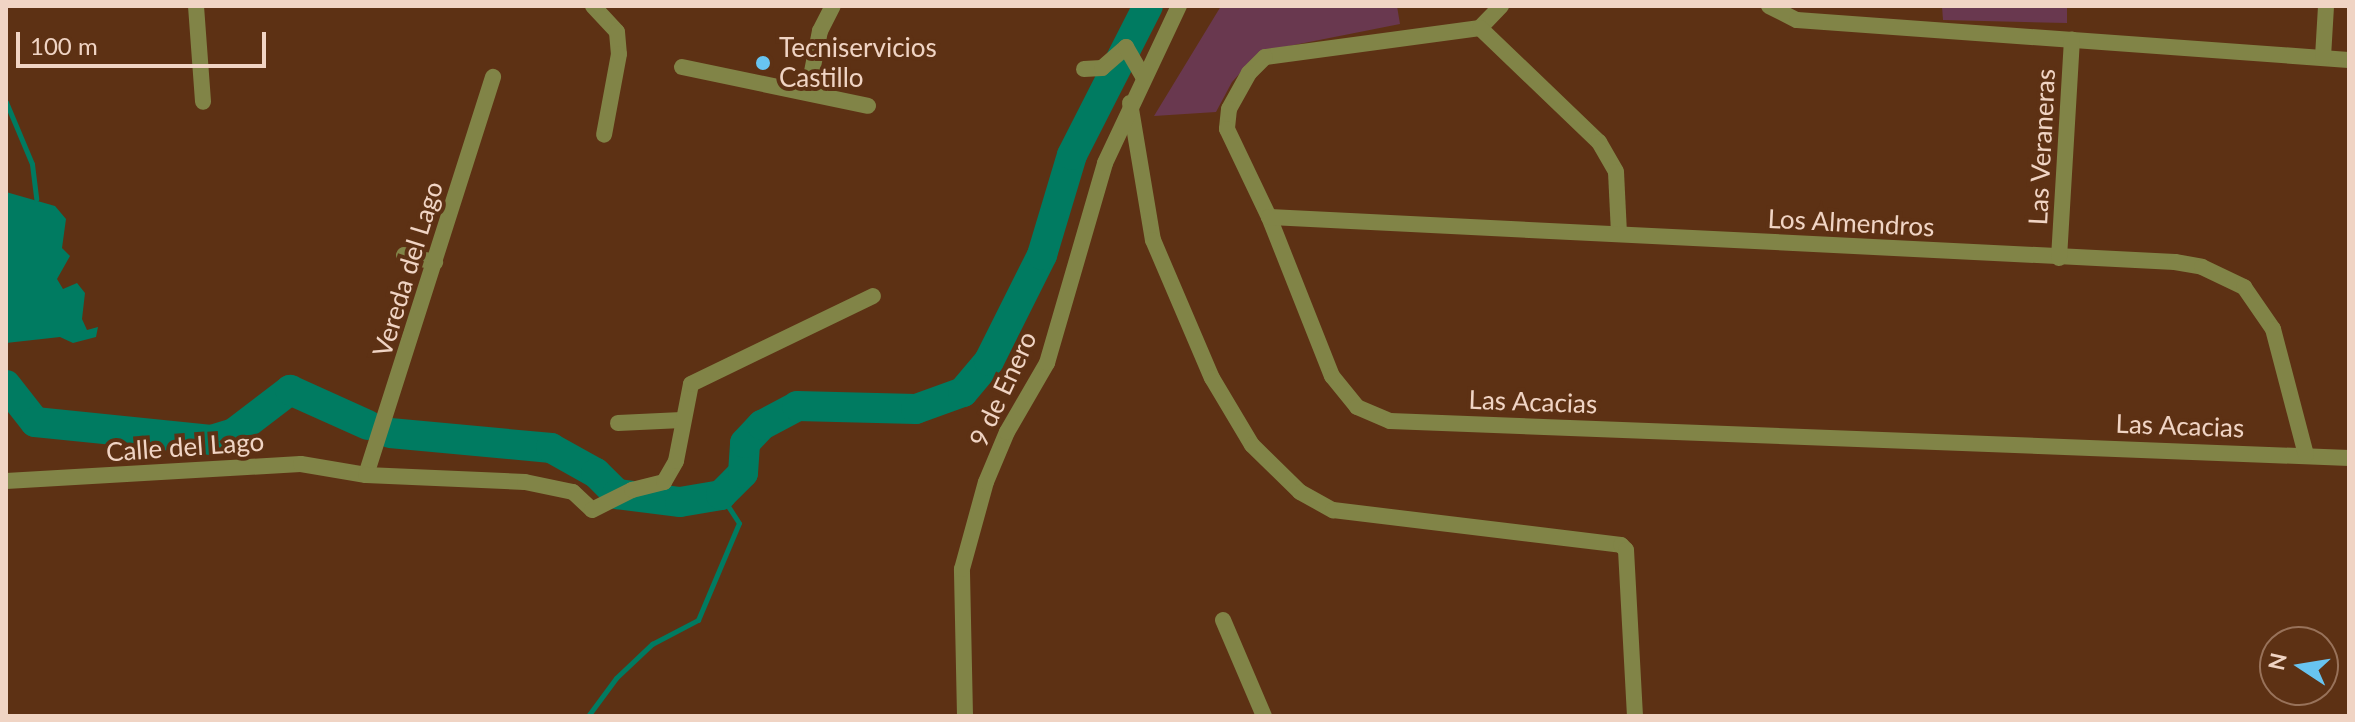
<!DOCTYPE html>
<style>
body{margin:0}
#map{position:relative;width:2355px;height:722px;overflow:hidden;background:#5d3114;font-family:Lato,sans-serif}
div>[style]{position:absolute}
.green>*{inset:0;background:#69384f}
.water>*{inset:0;background:#007b61}
.stream>*{height:5px;margin:-2.5px;padding:0 2.5px;transform-origin:2.5px;border-radius:2.5px;background:#007b61}
.river>*{height:30px;margin:-15px;padding:0 15px;transform-origin:15px;border-radius:15px;background:#007b61}
.minor>*{height:16px;margin:-8px;padding:0 8px;transform-origin:8px;border-radius:8px;background:#818447}
.tertiary>*{height:16px;margin:-8px;padding:0 8px;transform-origin:8px;border-radius:8px;background:#818447}
.dots>*{width:22px;height:22px;translate:-50% -50%;box-sizing:border-box;border:4px solid #5d3114;border-radius:50%}
span{translate:-50% -50%;white-space:nowrap;text-align:center;line-height:1.15;-webkit-text-stroke:8px #5d3114;paint-order:stroke}
.poi-label{font-size:26px;color:#f0d4c4}
.left{translate:0 -50%;text-align:left}
.street-label{font-size:26px;color:#f0d4c4}
.frame{position:absolute;inset:0;border:8px solid #f0d4c4;pointer-events:none}
.north{position:absolute;left:2259px;top:626px;width:80px;height:80px;box-sizing:border-box;background:#5d3114;border:2px solid #98725a;border-radius:50%;rotate:282deg;font-size:22px;font-weight:700;line-height:32px;text-align:center;color:#f0d4c4}
.north::after{content:'';display:block;margin:auto;width:28px;height:36px;background:#68c4f0;clip-path:polygon(50% 0,100% 100%,50% 72%,0 100%)}
.scale{position:absolute;left:16px;top:32px;width:250px;height:36px;box-sizing:border-box;border:4px solid #f0d4c4;border-top:0;padding-left:10px;font-size:24px;line-height:28px;white-space:nowrap;color:#f0d4c4;-webkit-text-stroke:6px #5d3114;paint-order:stroke}
</style>
<div id="map">
<div class="green">
<div style="clip-path:polygon(1221px 6px,1397px 6px,1400px 24px,1259px 52px,1232px 82px,1216px 112px,1154px 116px)"></div>
<div style="clip-path:polygon(1942px 6px,2067px 6px,2067px 23px,1943px 20px)"></div>
</div>
<div class="water">
<div style="clip-path:polygon(6px 192px,55px 206px,66px 219px,62px 248px,70px 256px,57px 279px,63px 289px,77px 283px,85px 293px,82px 319px,87px 330px,98px 327px,96px 337px,73px 343px,60px 337px,6px 343px)"></div>
</div>
<div class="stream">
<div style="left:6px;top:102px;width:67px;rotate:67.2deg"></div>
<div style="left:32px;top:164px;width:35px;rotate:83deg"></div>
<div style="left:588px;top:716px;width:47px;rotate:-53.6deg"></div>
<div style="left:616px;top:678px;width:50px;rotate:-43.4deg"></div>
<div style="left:652px;top:644px;width:52px;rotate:-27.6deg"></div>
<div style="left:698px;top:620px;width:105px;rotate:-67.1deg"></div>
<div style="left:739px;top:523px;width:33px;rotate:-123deg"></div>
</div>
<div class="river">
<div style="left:6px;top:385px;width:47px;rotate:51.9deg"></div>
<div style="left:35px;top:422px;width:177px;rotate:5.8deg"></div>
<div style="left:211px;top:440px;width:24px;rotate:-17deg"></div>
<div style="left:234px;top:433px;width:71px;rotate:-37.5deg"></div>
<div style="left:290px;top:390px;width:85px;rotate:24.2deg"></div>
<div style="left:390px;top:433px;width:162px;rotate:5.3deg"></div>
<div style="left:551px;top:448px;width:51px;rotate:29.1deg"></div>
<div style="left:596px;top:473px;width:30px;rotate:45deg"></div>
<div style="left:617px;top:494px;width:64px;rotate:7.2deg"></div>
<div style="left:680px;top:502px;width:42px;rotate:-9.7deg"></div>
<div style="left:721px;top:495px;width:31px;rotate:-45deg"></div>
<div style="left:743px;top:473px;width:30px;rotate:-86deg"></div>
<div style="left:745px;top:443px;width:25px;rotate:-47deg"></div>
<div style="left:762px;top:425px;width:40px;rotate:-28deg"></div>
<div style="left:797px;top:406px;width:119px;rotate:1.4deg"></div>
<div style="left:916px;top:409px;width:50px;rotate:-19.9deg"></div>
<div style="left:963px;top:392px;width:40px;rotate:-50deg"></div>
<div style="left:989px;top:361px;width:119px;rotate:-63.4deg"></div>
<div style="left:1042px;top:255px;width:104px;rotate:-73.3deg"></div>
<div style="left:1072px;top:155px;width:167px;rotate:-63deg"></div>
</div>
<div class="minor">
<div style="left:196px;top:6px;width:96px;rotate:85.8deg"></div>
<div style="left:593px;top:6px;width:35px;rotate:47deg"></div>
<div style="left:617px;top:32px;width:22px;rotate:85deg"></div>
<div style="left:619px;top:54px;width:82px;rotate:100.5deg"></div>
<div style="left:1501px;top:6px;width:30px;rotate:134deg"></div>
<div style="left:1480px;top:28px;width:217px;rotate:172.3deg"></div>
<div style="left:1265px;top:57px;width:23px;rotate:135deg"></div>
<div style="left:1249px;top:73px;width:41px;rotate:119.1deg"></div>
<div style="left:1229px;top:109px;width:20px;rotate:96deg"></div>
<div style="left:1227px;top:129px;width:98px;rotate:64.5deg"></div>
<div style="left:1269px;top:217px;width:171px;rotate:68.4deg"></div>
<div style="left:1332px;top:376px;width:40px;rotate:51deg"></div>
<div style="left:1357px;top:407px;width:36px;rotate:23deg"></div>
<div style="left:1390px;top:421px;width:960px;rotate:2.21deg"></div>
<div style="left:1769px;top:6px;width:31px;rotate:27deg"></div>
<div style="left:1797px;top:20px;width:553px;rotate:4.14deg"></div>
<div style="left:1480px;top:28px;width:165px;rotate:43.8deg"></div>
<div style="left:1599px;top:142px;width:34px;rotate:60deg"></div>
<div style="left:1616px;top:172px;width:62px;rotate:87.2deg"></div>
<div style="left:2323px;top:57px;width:51px;rotate:-86.6deg"></div>
<div style="left:682px;top:67px;width:190px;rotate:11.8deg"></div>
<div style="left:1084px;top:69px;width:18px;rotate:-3deg"></div>
<div style="left:1102px;top:68px;width:32px;rotate:-41deg"></div>
<div style="left:1126px;top:47px;width:34px;rotate:60deg"></div>
<div style="left:808px;top:92px;width:62px;rotate:-78.9deg"></div>
<div style="left:820px;top:31px;width:28px;rotate:-63deg"></div>
<div style="left:1130px;top:103px;width:139px;rotate:80.5deg"></div>
<div style="left:1153px;top:240px;width:150px;rotate:66.9deg"></div>
<div style="left:1212px;top:378px;width:78px;rotate:59.2deg"></div>
<div style="left:1252px;top:445px;width:67px;rotate:44.4deg"></div>
<div style="left:1300px;top:492px;width:38px;rotate:29deg"></div>
<div style="left:1333px;top:510px;width:290px;rotate:6.9deg"></div>
<div style="left:1621px;top:545px;width:7px;rotate:45deg"></div>
<div style="left:1626px;top:550px;width:166px;rotate:86.9deg"></div>
<div style="left:1269px;top:217px;width:907px;rotate:2.84deg"></div>
<div style="left:2175px;top:262px;width:27px;rotate:10deg"></div>
<div style="left:2202px;top:267px;width:47px;rotate:25.5deg"></div>
<div style="left:2244px;top:287px;width:51px;rotate:55.4deg"></div>
<div style="left:2273px;top:329px;width:130px;rotate:75.3deg"></div>
<div style="left:404px;top:255px;width:32px;rotate:13deg"></div>
<div style="left:2059px;top:258px;width:219px;rotate:-86.6deg"></div>
<div style="left:618px;top:423px;width:64px;rotate:-2.7deg"></div>
<div style="left:366px;top:475px;width:418px;rotate:-72.3deg"></div>
<div style="left:6px;top:481px;width:295px;rotate:-3.3deg"></div>
<div style="left:301px;top:464px;width:66px;rotate:9.6deg"></div>
<div style="left:366px;top:475px;width:159px;rotate:2.5deg"></div>
<div style="left:525px;top:482px;width:49px;rotate:11.8deg"></div>
<div style="left:573px;top:492px;width:26px;rotate:43deg"></div>
<div style="left:592px;top:510px;width:45px;rotate:-26.6deg"></div>
<div style="left:632px;top:490px;width:33px;rotate:-14deg"></div>
<div style="left:664px;top:482px;width:24px;rotate:-60deg"></div>
<div style="left:676px;top:461px;width:78px;rotate:-79deg"></div>
<div style="left:691px;top:384px;width:202px;rotate:-25.8deg"></div>
<div style="left:1223px;top:620px;width:104px;rotate:66.9deg"></div>
</div>
<div class="tertiary">
<div style="left:965px;top:716px;width:147px;rotate:-91.2deg"></div>
<div style="left:962px;top:569px;width:90px;rotate:-74.6deg"></div>
<div style="left:986px;top:482px;width:54px;rotate:-67.2deg"></div>
<div style="left:1007px;top:432px;width:80px;rotate:-59.9deg"></div>
<div style="left:1047px;top:363px;width:208px;rotate:-73.8deg"></div>
<div style="left:1105px;top:163px;width:174px;rotate:-64.8deg"></div>
</div>
<div class="dots">
<div style="left:763px;top:63px;background:#68c4f0"></div>
</div>
<div class="poi-label">
<span class="left" style="left:779px;top:63px">Tecniservicios<br>Castillo</span>
</div>
<div class="street-label">
<span style="left:2042px;top:147px;rotate:-87deg">Las Veraneras</span>
<span style="left:1851px;top:223px;rotate:3deg">Los Almendros</span>
<span style="left:408px;top:269px;rotate:-73deg">Vereda del Lago</span>
<span style="left:1003px;top:389px;rotate:-65deg">9 de Enero</span>
<span style="left:1533px;top:402px;rotate:2deg">Las Acacias</span>
<span style="left:2180px;top:426px;rotate:2deg">Las Acacias</span>
<span style="left:185px;top:447px;rotate:-4deg">Calle del Lago</span>
</div>
<div class="frame"></div>
<div class="north">N</div>
<div class="scale">100 m</div>
</div>
